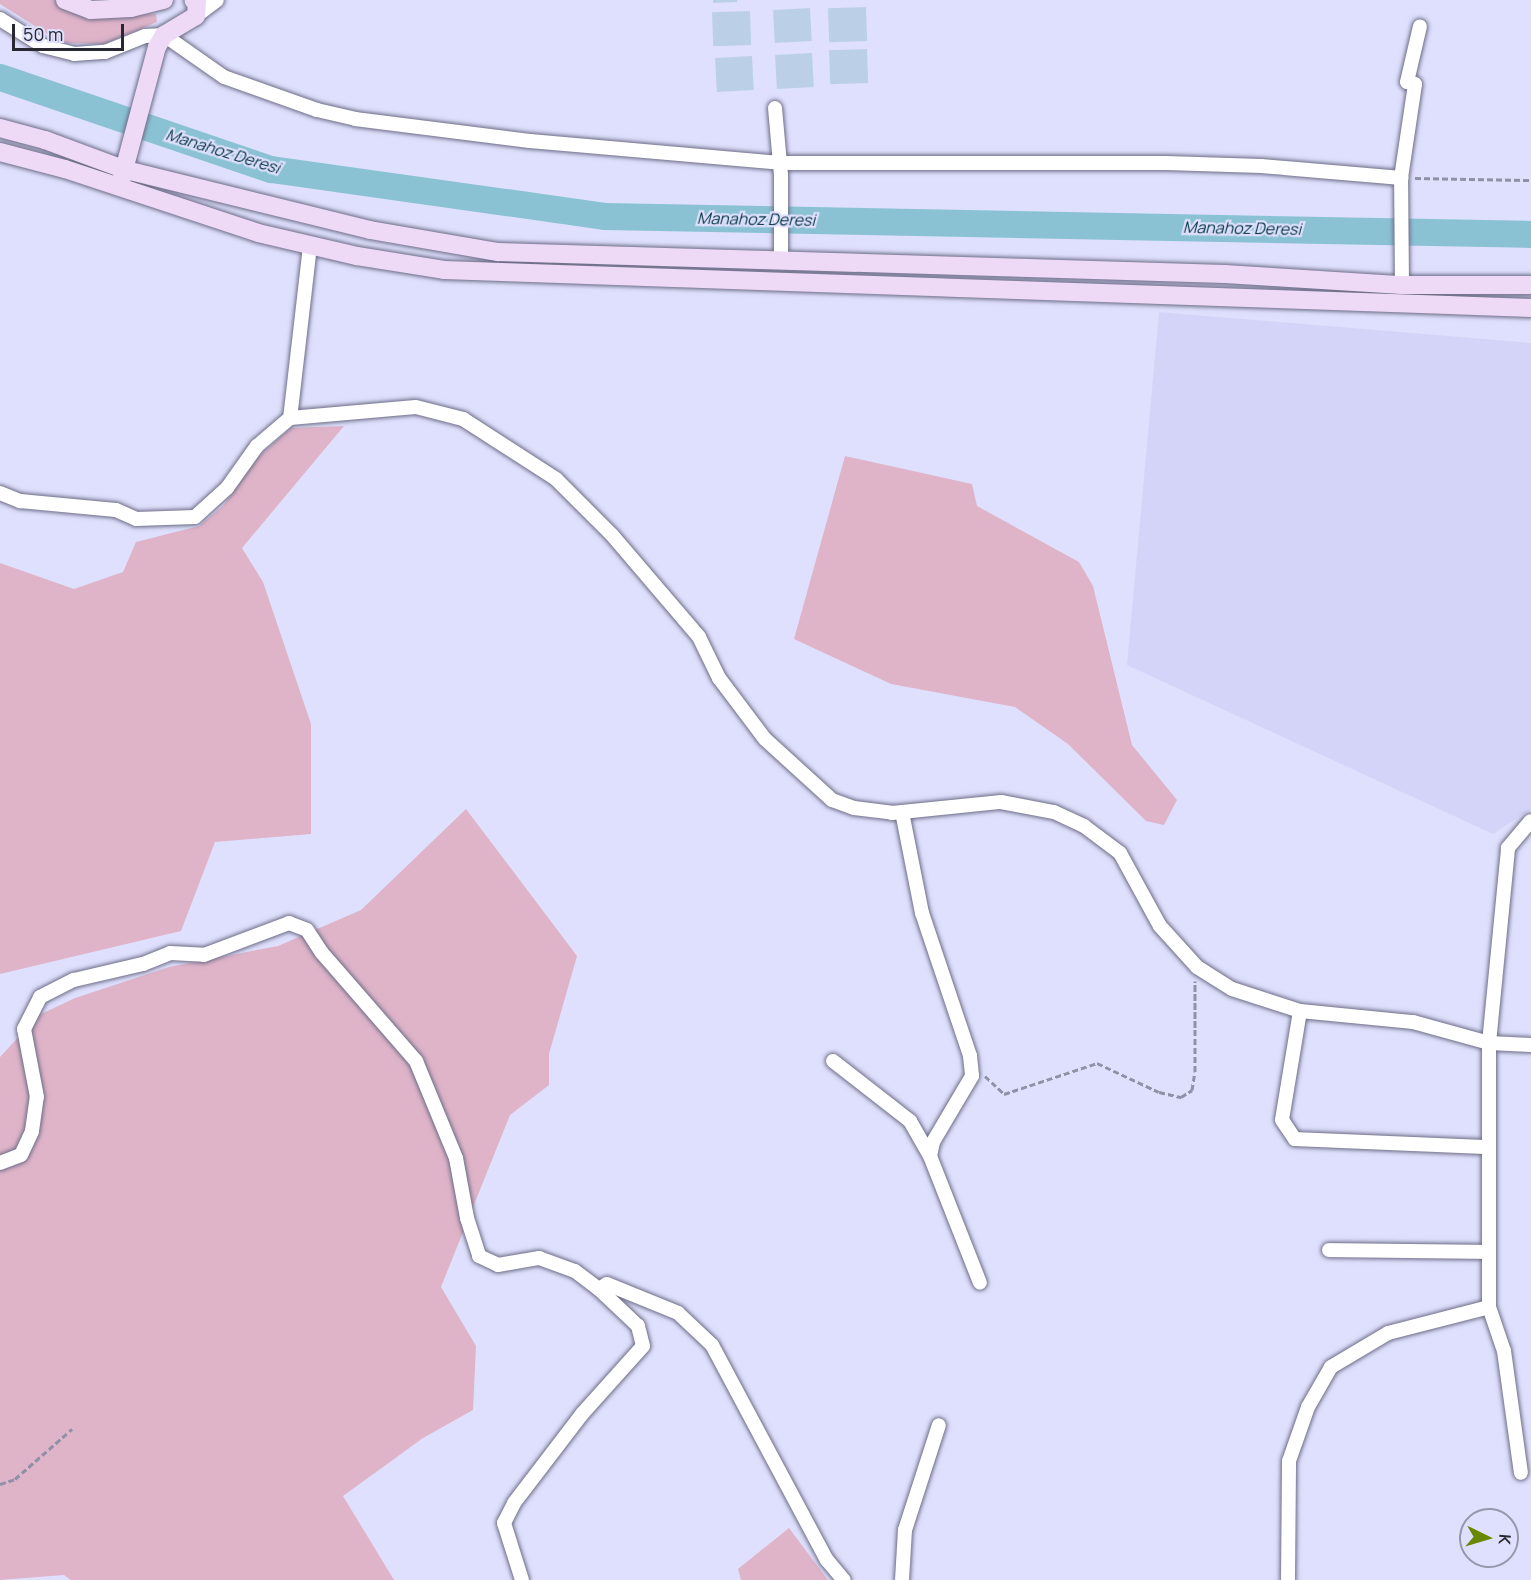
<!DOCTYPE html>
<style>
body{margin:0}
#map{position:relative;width:1531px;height:1580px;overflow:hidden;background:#dfe0fd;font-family:Manrope,sans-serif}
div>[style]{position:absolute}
.built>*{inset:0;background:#d4d4f8}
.green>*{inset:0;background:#dfb4c9}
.river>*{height:27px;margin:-13.5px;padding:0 13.5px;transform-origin:13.5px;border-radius:13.5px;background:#8ac2d4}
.building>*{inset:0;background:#bbd0e7;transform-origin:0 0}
.path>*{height:3px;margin-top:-1.5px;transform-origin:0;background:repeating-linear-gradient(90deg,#9090a6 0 6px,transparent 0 9px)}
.roads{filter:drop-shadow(0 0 2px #6d6d87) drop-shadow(0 0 2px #6d6d87)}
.street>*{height:14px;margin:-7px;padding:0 7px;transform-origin:7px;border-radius:7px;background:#fff}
.secondary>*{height:18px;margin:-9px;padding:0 9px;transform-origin:9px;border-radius:9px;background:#eed9f6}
span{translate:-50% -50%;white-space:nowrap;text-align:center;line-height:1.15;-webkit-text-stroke:4.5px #dfe0fd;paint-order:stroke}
.water-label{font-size:16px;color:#003340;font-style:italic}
.north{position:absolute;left:1459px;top:1508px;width:60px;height:60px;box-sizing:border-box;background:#dfe0fd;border:2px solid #9696ac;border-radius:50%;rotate:95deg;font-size:16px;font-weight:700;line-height:24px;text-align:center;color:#282833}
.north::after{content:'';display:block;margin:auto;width:21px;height:27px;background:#688802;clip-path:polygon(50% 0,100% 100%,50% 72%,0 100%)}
.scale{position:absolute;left:12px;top:24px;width:112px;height:27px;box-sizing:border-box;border:3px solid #282833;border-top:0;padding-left:8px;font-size:18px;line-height:21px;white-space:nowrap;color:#282833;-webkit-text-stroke:4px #dfe0fd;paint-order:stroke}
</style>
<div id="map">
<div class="built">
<div style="clip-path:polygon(1159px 312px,1531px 343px,1531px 809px,1493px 834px,1127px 665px)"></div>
</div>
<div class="green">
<div style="clip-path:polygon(0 0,54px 0,84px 17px,156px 14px,157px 22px,105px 44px,62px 43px,0 4px)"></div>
<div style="clip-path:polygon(344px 426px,242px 548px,263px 582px,311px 724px,311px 834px,215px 842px,181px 931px,0 974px,0 563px,74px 589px,123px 572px,136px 542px,199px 526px,223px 506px,258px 457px,291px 428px)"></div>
<div style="clip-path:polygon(845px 456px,972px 484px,977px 506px,1079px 562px,1093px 586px,1132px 745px,1177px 800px,1164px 825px,1146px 821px,1068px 744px,1015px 707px,891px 684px,794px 639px)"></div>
<div style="clip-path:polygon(466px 809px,577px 956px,549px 1054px,549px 1085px,510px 1115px,441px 1287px,476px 1346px,473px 1410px,423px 1438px,343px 1496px,394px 1580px,71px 1580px,64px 1575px,0 1580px,0 1057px,39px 1015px,75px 998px,169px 967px,278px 946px,361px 910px)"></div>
<div style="clip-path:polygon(789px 1528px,828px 1580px,741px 1580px,738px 1569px)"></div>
</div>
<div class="river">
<div style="left:0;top:77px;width:286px;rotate:18.8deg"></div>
<div style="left:271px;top:169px;width:336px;rotate:8deg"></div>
<div style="left:604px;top:216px;width:927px;rotate:1.11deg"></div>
</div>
<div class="building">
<div style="clip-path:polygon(713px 0,737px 0,737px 2px,713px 3px)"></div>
<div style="left:866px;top:7px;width:34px;height:38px;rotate:88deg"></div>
<div style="left:810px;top:8px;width:33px;height:37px;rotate:87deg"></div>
<div style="left:750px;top:11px;width:34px;height:38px;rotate:88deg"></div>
<div style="left:867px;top:49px;width:34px;height:38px;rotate:88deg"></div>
<div style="left:812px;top:53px;width:34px;height:37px;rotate:87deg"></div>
<div style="left:752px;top:56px;width:34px;height:37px;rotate:87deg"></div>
</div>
<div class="path">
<div style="left:1415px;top:178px;width:116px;rotate:1deg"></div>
<div style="left:985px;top:1076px;width:26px;rotate:43deg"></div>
<div style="left:1004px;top:1094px;width:98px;rotate:-18.4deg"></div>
<div style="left:1097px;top:1063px;width:68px;rotate:25.1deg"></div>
<div style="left:1159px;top:1092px;width:23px;rotate:13deg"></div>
<div style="left:1181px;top:1097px;width:13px;rotate:-32deg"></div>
<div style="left:1192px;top:1090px;width:18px;rotate:-81deg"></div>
<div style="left:1195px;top:1072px;width:91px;rotate:-90deg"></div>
<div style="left:0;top:1484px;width:16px;rotate:-18deg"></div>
<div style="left:15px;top:1479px;width:76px;rotate:-41.3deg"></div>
</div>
<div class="roads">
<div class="street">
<div style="left:196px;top:16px;width:26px;rotate:-37deg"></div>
<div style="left:0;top:19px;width:51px;rotate:32.1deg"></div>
<div style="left:43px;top:46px;width:32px;rotate:14deg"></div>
<div style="left:74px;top:54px;width:31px;rotate:-4deg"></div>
<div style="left:105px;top:52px;width:43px;rotate:-21.8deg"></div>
<div style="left:145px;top:36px;width:19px;rotate:-3deg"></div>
<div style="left:164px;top:35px;width:73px;rotate:35deg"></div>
<div style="left:224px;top:77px;width:99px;rotate:19.5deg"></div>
<div style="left:317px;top:110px;width:39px;rotate:13deg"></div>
<div style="left:355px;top:119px;width:176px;rotate:7.2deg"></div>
<div style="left:530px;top:141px;width:251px;rotate:5deg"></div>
<div style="left:780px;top:163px;width:386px"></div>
<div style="left:1166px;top:163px;width:95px;rotate:1.8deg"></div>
<div style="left:1261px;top:166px;width:141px;rotate:4.9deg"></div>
<div style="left:775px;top:108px;width:67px;rotate:84.9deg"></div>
<div style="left:781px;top:175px;width:86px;rotate:90deg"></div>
<div style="left:310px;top:246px;width:173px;rotate:96.6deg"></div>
<div style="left:290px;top:418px;width:126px;rotate:-5deg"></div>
<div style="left:416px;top:407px;width:49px;rotate:14.3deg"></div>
<div style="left:463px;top:419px;width:111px;rotate:32.8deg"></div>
<div style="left:556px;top:479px;width:79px;rotate:45deg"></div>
<div style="left:612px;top:535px;width:134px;rotate:49.5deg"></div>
<div style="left:699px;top:637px;width:46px;rotate:64deg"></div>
<div style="left:719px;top:678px;width:76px;rotate:53deg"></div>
<div style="left:765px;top:739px;width:91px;rotate:42.3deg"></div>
<div style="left:832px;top:800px;width:23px;rotate:20deg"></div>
<div style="left:854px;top:808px;width:38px;rotate:7deg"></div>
<div style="left:892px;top:813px;width:110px;rotate:-5.8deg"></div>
<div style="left:1001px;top:802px;width:54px;rotate:10.7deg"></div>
<div style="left:1054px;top:812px;width:33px;rotate:25deg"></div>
<div style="left:1084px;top:826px;width:45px;rotate:36.9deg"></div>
<div style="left:1120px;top:853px;width:83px;rotate:61.3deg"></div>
<div style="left:1160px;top:926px;width:55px;rotate:47.9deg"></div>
<div style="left:1197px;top:967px;width:41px;rotate:32.2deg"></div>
<div style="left:1232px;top:989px;width:71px;rotate:17.9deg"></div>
<div style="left:1300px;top:1011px;width:114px;rotate:5.6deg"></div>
<div style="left:1413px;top:1022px;width:79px;rotate:15.4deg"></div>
<div style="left:1489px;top:1043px;width:42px;rotate:2.7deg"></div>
<div style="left:1402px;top:285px;width:107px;rotate:-90.5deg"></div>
<div style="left:1401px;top:178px;width:95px;rotate:-81.5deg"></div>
<div style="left:1415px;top:84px;width:8px;rotate:-166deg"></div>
<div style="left:1407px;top:82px;width:57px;rotate:-76.9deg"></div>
<div style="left:0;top:493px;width:22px;rotate:22deg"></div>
<div style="left:20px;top:501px;width:96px;rotate:5.4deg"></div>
<div style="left:116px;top:510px;width:22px;rotate:24deg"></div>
<div style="left:136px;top:519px;width:59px;rotate:-1.9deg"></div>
<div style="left:195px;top:517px;width:43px;rotate:-42.2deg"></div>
<div style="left:227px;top:488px;width:52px;rotate:-54.5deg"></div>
<div style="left:257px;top:446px;width:43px;rotate:-40.3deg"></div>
<div style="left:902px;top:812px;width:103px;rotate:78.8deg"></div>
<div style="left:922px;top:913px;width:151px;rotate:71.4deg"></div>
<div style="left:970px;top:1056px;width:20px;rotate:84deg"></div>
<div style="left:972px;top:1076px;width:77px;rotate:120.6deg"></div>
<div style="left:933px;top:1142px;width:14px;rotate:102deg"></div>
<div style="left:930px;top:1156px;width:136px;rotate:68.5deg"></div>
<div style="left:1300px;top:1011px;width:110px;rotate:99.4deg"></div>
<div style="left:1282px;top:1120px;width:23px;rotate:56deg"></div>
<div style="left:1295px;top:1139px;width:194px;rotate:2.4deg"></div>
<div style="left:833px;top:1061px;width:98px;rotate:37.9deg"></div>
<div style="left:910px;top:1121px;width:40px;rotate:60.3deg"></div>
<div style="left:0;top:1163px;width:22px;rotate:-21deg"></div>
<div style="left:21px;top:1155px;width:26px;rotate:-65deg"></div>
<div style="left:32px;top:1131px;width:34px;rotate:-82deg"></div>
<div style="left:37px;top:1097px;width:69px;rotate:-100.8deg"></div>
<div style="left:24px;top:1029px;width:36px;rotate:-63deg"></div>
<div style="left:40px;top:997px;width:38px;rotate:-27deg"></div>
<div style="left:74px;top:980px;width:71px;rotate:-13.1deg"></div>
<div style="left:143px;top:964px;width:29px;rotate:-22deg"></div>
<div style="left:170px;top:953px;width:34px;rotate:3deg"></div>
<div style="left:204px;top:955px;width:91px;rotate:-20.6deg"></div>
<div style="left:289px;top:923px;width:19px;rotate:21deg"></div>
<div style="left:307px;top:930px;width:27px;rotate:57deg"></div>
<div style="left:322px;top:953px;width:143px;rotate:49deg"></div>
<div style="left:416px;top:1061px;width:105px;rotate:67.6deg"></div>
<div style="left:456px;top:1158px;width:61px;rotate:79.6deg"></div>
<div style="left:467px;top:1218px;width:40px;rotate:72deg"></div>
<div style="left:479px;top:1256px;width:21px;rotate:25deg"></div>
<div style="left:498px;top:1265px;width:42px;rotate:-9.7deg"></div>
<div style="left:539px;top:1258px;width:38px;rotate:20deg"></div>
<div style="left:575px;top:1271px;width:30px;rotate:37deg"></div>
<div style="left:1329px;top:1250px;width:160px;rotate:0.7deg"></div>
<div style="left:1489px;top:1307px;width:46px;rotate:71.2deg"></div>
<div style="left:1504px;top:1351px;width:123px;rotate:82.1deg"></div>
<div style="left:522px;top:1580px;width:60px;rotate:-107.5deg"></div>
<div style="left:504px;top:1523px;width:22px;rotate:-63deg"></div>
<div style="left:514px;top:1503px;width:112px;rotate:-52.6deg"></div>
<div style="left:582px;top:1414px;width:91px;rotate:-48.1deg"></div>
<div style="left:643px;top:1346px;width:21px;rotate:-104deg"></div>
<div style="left:638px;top:1326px;width:54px;rotate:-136.5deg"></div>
<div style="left:599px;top:1289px;width:9px;rotate:-32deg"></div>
<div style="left:607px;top:1284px;width:77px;rotate:22.2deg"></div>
<div style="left:678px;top:1313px;width:47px;rotate:43.3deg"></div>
<div style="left:712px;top:1345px;width:244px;rotate:61.9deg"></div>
<div style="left:827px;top:1560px;width:26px;rotate:50deg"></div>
<div style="left:902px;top:1580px;width:50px;rotate:-86.6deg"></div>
<div style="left:905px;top:1530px;width:110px;rotate:-72.1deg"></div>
<div style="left:1288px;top:1580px;width:119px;rotate:-89.5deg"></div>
<div style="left:1289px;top:1461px;width:57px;rotate:-70.6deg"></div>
<div style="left:1308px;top:1407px;width:46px;rotate:-60.1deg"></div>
<div style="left:1331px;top:1367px;width:66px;rotate:-30.8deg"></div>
<div style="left:1388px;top:1333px;width:104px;rotate:-14.4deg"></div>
<div style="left:1489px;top:1307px;width:264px;rotate:-90deg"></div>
<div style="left:1489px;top:1043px;width:196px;rotate:-84.4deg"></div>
<div style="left:1508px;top:848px;width:35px;rotate:-50deg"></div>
</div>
<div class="secondary">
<div style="left:65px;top:0;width:28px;rotate:21deg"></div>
<div style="left:91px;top:10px;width:40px;rotate:-2.9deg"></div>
<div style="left:131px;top:8px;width:34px;rotate:-14deg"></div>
<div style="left:0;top:128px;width:47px;rotate:14.9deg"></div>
<div style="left:45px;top:140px;width:86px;rotate:20.3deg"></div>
<div style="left:126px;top:170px;width:251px;rotate:13.8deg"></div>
<div style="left:370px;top:230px;width:130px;rotate:9.8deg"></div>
<div style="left:498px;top:252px;width:727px;rotate:1.73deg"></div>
<div style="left:1225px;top:274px;width:177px;rotate:3.6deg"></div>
<div style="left:1402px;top:285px;width:129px"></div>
<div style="left:0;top:152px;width:67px;rotate:14.7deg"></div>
<div style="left:65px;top:169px;width:203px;rotate:18.3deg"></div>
<div style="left:258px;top:233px;width:102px;rotate:13.1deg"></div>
<div style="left:357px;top:256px;width:88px;rotate:9.1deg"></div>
<div style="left:444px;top:270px;width:1088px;rotate:2deg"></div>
<div style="left:121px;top:181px;width:139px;rotate:-75deg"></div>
<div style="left:157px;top:47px;width:14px;rotate:-60deg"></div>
<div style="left:164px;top:35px;width:37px;rotate:-31deg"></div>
<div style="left:196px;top:16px;width:14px;rotate:-86deg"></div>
<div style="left:197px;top:2px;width:4px;rotate:-153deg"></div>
</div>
</div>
<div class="water-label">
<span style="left:223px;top:151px;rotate:17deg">Manahoz Deresi</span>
<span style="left:756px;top:219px;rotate:1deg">Manahoz Deresi</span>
<span style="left:1242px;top:228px;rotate:1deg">Manahoz Deresi</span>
</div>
<div class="north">K</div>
<div class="scale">50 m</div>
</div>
